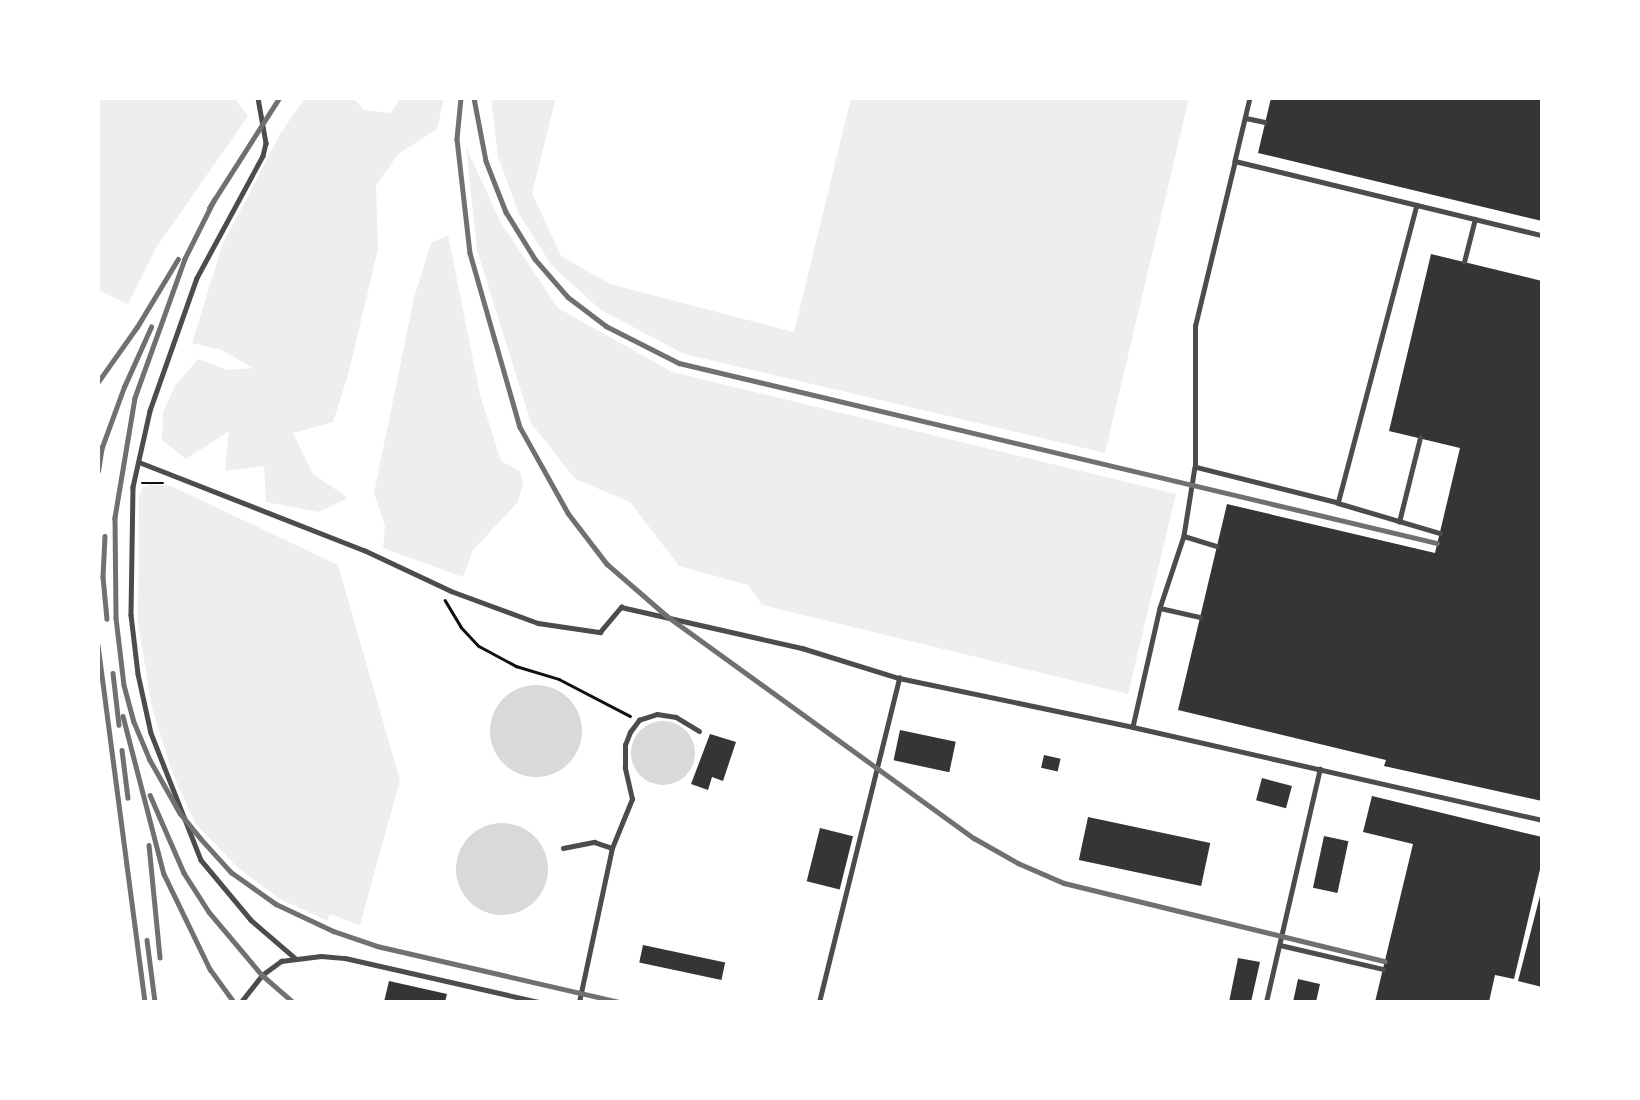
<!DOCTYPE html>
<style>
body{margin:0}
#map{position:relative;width:1640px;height:1100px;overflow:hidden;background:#fff;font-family:"DM Sans",sans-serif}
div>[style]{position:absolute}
.green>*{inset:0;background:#eee}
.water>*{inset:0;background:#d9d9d9}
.round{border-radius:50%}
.building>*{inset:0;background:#353535;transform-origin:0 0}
.path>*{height:2.5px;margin:-1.25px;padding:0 1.25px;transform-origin:1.25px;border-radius:1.25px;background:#111}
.service>*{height:4.5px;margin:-2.25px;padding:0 2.25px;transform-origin:2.25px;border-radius:2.25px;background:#4c4c4c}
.rail>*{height:4.5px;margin:-2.25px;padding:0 2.25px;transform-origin:2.25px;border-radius:2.25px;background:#707070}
span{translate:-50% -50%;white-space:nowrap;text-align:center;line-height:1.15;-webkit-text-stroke:6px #fff;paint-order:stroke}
.frame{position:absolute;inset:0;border:100px solid #fff;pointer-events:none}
</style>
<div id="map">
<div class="green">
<div style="clip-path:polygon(98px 98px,234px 98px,248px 116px,156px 248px,128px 304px,98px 290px)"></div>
<div style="clip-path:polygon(305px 98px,353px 98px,364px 110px,391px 113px,400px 98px,444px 98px,437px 129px,398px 154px,376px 186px,378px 249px,348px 375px,333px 422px,293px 433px,313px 474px,348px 498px,319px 512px,266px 502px,264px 466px,225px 471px,229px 431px,186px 459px,162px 440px,163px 412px,175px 386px,198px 359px,228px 370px,253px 368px,222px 350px,192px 343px,222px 246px,280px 134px)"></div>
<div style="clip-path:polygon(491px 98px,556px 98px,532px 193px,561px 256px,610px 284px,794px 332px,851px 98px,1189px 98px,1105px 453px,684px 354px,601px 310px,552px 266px,519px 214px,498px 157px)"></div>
<div style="clip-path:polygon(466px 147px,501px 223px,558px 308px,672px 372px,1176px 494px,1128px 694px,762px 605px,748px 585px,679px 566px,630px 502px,575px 479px,531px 423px,477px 250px)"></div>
<div style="clip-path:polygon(448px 235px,480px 395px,501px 461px,520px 471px,523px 484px,518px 502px,473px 550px,463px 577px,383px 548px,385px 526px,374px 493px,414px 298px,431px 243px)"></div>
<div style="clip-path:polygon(151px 484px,171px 486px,338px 565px,400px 780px,360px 925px,329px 914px,328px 921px,280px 899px,238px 868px,195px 823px,172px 772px,152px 708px,138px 622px,139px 498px,142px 488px)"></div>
</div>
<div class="water">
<div class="round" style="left:490px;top:685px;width:92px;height:92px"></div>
<div class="round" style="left:631px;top:721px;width:64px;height:64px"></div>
<div class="round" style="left:456px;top:823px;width:92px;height:92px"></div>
</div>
<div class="building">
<div style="clip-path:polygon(1271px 98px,1542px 98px,1542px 221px,1258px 153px)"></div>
<div style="clip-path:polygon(1431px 254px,1542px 281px,1542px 801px,1384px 766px,1386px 760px,1178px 710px,1227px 504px,1435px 553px,1460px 448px,1389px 431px)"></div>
<div style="left:900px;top:730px;width:57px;height:31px;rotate:12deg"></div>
<div style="clip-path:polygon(710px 734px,736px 742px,723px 781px,712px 777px,708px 790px,691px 784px)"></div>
<div style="left:1044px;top:755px;width:17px;height:13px;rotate:13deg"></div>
<div style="left:1262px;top:778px;width:31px;height:23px;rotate:15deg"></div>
<div style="clip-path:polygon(1372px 796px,1542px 837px,1542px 861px,1514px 979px,1495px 975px,1489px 1002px,1375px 1002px,1413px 844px,1363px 832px)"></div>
<div style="left:1088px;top:817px;width:125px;height:44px;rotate:12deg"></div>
<div style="left:820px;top:828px;width:34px;height:55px;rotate:14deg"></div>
<div style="left:1324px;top:836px;width:25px;height:53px;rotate:12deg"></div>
<div style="clip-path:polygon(1541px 892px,1542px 892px,1542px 987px,1518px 981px)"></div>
<div style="left:643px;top:945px;width:84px;height:18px;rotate:12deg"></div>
<div style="clip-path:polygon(1238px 958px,1260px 962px,1251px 1002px,1229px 1002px)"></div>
<div style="clip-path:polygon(1298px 979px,1320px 984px,1316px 1002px,1293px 1002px)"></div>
<div style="clip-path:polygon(389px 981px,447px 994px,445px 1002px,384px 1002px)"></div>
</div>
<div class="path">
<div style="left:142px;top:483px;width:21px"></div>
<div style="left:445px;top:600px;width:31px;rotate:59deg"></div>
<div style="left:461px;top:627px;width:26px;rotate:47deg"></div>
<div style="left:479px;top:646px;width:42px;rotate:28.4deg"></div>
<div style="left:516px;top:666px;width:45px;rotate:16.8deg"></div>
<div style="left:559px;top:679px;width:80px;rotate:27.5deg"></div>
</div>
<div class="service">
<div style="left:258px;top:98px;width:46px;rotate:79.9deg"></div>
<div style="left:266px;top:143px;width:13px;rotate:103deg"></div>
<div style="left:263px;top:156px;width:139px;rotate:118.4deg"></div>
<div style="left:197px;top:278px;width:141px;rotate:109.5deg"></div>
<div style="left:150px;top:411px;width:78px;rotate:102.6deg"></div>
<div style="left:133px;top:487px;width:128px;rotate:90.9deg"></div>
<div style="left:131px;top:615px;width:59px;rotate:83.2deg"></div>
<div style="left:138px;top:674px;width:60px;rotate:77.6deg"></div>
<div style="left:151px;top:733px;width:136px;rotate:68.5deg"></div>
<div style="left:201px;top:860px;width:78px;rotate:50.2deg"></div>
<div style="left:251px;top:920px;width:58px;rotate:40.8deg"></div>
<div style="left:1250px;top:98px;width:65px;rotate:103.4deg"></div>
<div style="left:1235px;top:161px;width:316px;rotate:13.6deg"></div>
<div style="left:1246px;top:118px;width:19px;rotate:12deg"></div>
<div style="left:1417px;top:205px;width:308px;rotate:104.8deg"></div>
<div style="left:1338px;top:503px;width:106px;rotate:16.4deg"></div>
<div style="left:1464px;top:262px;width:44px;rotate:-75.7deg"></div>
<div style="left:139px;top:462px;width:242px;rotate:21.4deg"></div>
<div style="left:364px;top:550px;width:96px;rotate:25.2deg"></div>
<div style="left:451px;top:591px;width:93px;rotate:20.2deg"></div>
<div style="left:538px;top:623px;width:63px;rotate:8.3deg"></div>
<div style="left:600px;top:632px;width:33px;rotate:-50deg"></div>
<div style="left:621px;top:607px;width:186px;rotate:12.8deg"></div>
<div style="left:802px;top:648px;width:102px;rotate:17.2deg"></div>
<div style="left:1195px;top:467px;width:141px;rotate:-90deg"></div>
<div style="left:1195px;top:326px;width:170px;rotate:-76.4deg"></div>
<div style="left:1338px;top:503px;width:147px;rotate:-165.9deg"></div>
<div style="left:1195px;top:467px;width:70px;rotate:99.1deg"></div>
<div style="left:1184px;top:536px;width:76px;rotate:108.4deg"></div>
<div style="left:1160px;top:608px;width:122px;rotate:102.8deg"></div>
<div style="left:1133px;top:727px;width:419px;rotate:12.8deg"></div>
<div style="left:1399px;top:522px;width:87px;rotate:-76deg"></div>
<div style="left:1184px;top:536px;width:34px;rotate:17deg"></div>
<div style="left:1160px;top:608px;width:41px;rotate:12.7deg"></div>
<div style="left:563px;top:848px;width:32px;rotate:-11deg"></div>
<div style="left:594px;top:842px;width:19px;rotate:18deg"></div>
<div style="left:1280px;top:945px;width:106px;rotate:13.1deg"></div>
<div style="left:241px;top:1002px;width:34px;rotate:-52deg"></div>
<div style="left:262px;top:975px;width:24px;rotate:-36deg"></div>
<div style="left:281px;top:961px;width:40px;rotate:-7.1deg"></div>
<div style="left:321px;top:956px;width:24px;rotate:5deg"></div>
<div style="left:345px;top:958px;width:198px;rotate:12.8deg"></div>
<div style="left:579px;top:1002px;width:157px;rotate:-77.9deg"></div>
<div style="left:612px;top:848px;width:53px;rotate:-67.8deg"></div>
<div style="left:632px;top:799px;width:32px;rotate:-103deg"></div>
<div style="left:625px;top:768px;width:23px;rotate:-90deg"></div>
<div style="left:625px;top:745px;width:14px;rotate:-69deg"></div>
<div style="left:630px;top:732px;width:15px;rotate:-53deg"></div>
<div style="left:639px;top:720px;width:19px;rotate:-18deg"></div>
<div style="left:657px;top:714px;width:19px;rotate:9deg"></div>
<div style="left:676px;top:717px;width:27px;rotate:31deg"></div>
<div style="left:819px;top:1002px;width:334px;rotate:-76.1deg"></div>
<div style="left:899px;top:678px;width:239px;rotate:11.8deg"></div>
<div style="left:1266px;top:1002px;width:239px;rotate:-77deg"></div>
</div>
<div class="rail">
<div style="left:461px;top:98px;width:41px;rotate:95.6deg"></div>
<div style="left:457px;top:139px;width:115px;rotate:83.5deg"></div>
<div style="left:470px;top:253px;width:181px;rotate:74deg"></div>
<div style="left:520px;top:427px;width:98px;rotate:60.8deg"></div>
<div style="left:568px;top:513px;width:64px;rotate:52.6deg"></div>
<div style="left:607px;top:564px;width:79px;rotate:40.9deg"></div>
<div style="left:667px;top:616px;width:379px;rotate:35.9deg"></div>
<div style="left:974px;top:838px;width:51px;rotate:29.6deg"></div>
<div style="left:1018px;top:863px;width:50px;rotate:23.5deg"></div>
<div style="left:1064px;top:883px;width:330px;rotate:13.7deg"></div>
<div style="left:474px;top:98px;width:64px;rotate:79.2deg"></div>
<div style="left:486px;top:161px;width:55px;rotate:68.6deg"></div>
<div style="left:506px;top:212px;width:55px;rotate:58.3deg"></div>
<div style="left:535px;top:259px;width:50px;rotate:49deg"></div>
<div style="left:568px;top:297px;width:48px;rotate:37.3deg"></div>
<div style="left:606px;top:326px;width:82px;rotate:26.9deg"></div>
<div style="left:679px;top:363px;width:779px;rotate:13.36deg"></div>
<div style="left:215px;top:199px;width:67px;rotate:116.6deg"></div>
<div style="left:185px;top:259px;width:148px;rotate:109.8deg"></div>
<div style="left:135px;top:398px;width:122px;rotate:99.5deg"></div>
<div style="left:115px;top:518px;width:100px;rotate:89.4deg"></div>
<div style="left:116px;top:618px;width:67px;rotate:83.2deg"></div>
<div style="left:124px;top:685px;width:38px;rotate:75deg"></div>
<div style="left:134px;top:722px;width:41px;rotate:67.2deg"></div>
<div style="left:150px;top:760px;width:61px;rotate:60.5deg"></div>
<div style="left:180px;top:813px;width:33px;rotate:51deg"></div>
<div style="left:201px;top:839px;width:45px;rotate:47.7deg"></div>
<div style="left:231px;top:872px;width:55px;rotate:35.4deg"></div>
<div style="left:276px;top:904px;width:63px;rotate:25.3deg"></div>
<div style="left:333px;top:931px;width:46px;rotate:18.8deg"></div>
<div style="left:377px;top:946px;width:249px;rotate:13deg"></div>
<div style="left:209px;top:208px;width:130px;rotate:-57.5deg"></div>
<div style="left:98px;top:382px;width:67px;rotate:-54.7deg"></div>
<div style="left:137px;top:327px;width:79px;rotate:-58.9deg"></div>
<div style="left:98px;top:471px;width:24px;rotate:-81deg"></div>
<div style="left:102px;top:447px;width:64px;rotate:-69.9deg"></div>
<div style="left:124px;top:387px;width:66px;rotate:-65.8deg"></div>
<div style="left:105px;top:536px;width:41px;rotate:92.8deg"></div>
<div style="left:103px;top:577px;width:42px;rotate:84.6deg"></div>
<div style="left:98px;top:645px;width:360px;rotate:82.5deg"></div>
<div style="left:113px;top:673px;width:52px;rotate:83.4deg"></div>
<div style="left:123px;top:716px;width:163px;rotate:75.5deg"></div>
<div style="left:164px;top:874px;width:106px;rotate:64.2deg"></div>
<div style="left:210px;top:969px;width:41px;rotate:54deg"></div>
<div style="left:122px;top:750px;width:48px;rotate:82.9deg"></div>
<div style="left:150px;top:795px;width:85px;rotate:66.4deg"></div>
<div style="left:184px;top:873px;width:46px;rotate:57.3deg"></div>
<div style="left:209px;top:912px;width:82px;rotate:49.9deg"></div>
<div style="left:262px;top:975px;width:41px;rotate:41.1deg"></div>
<div style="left:149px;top:845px;width:113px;rotate:84.4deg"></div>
<div style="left:147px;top:940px;width:63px;rotate:82.6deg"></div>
</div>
<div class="frame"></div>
</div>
